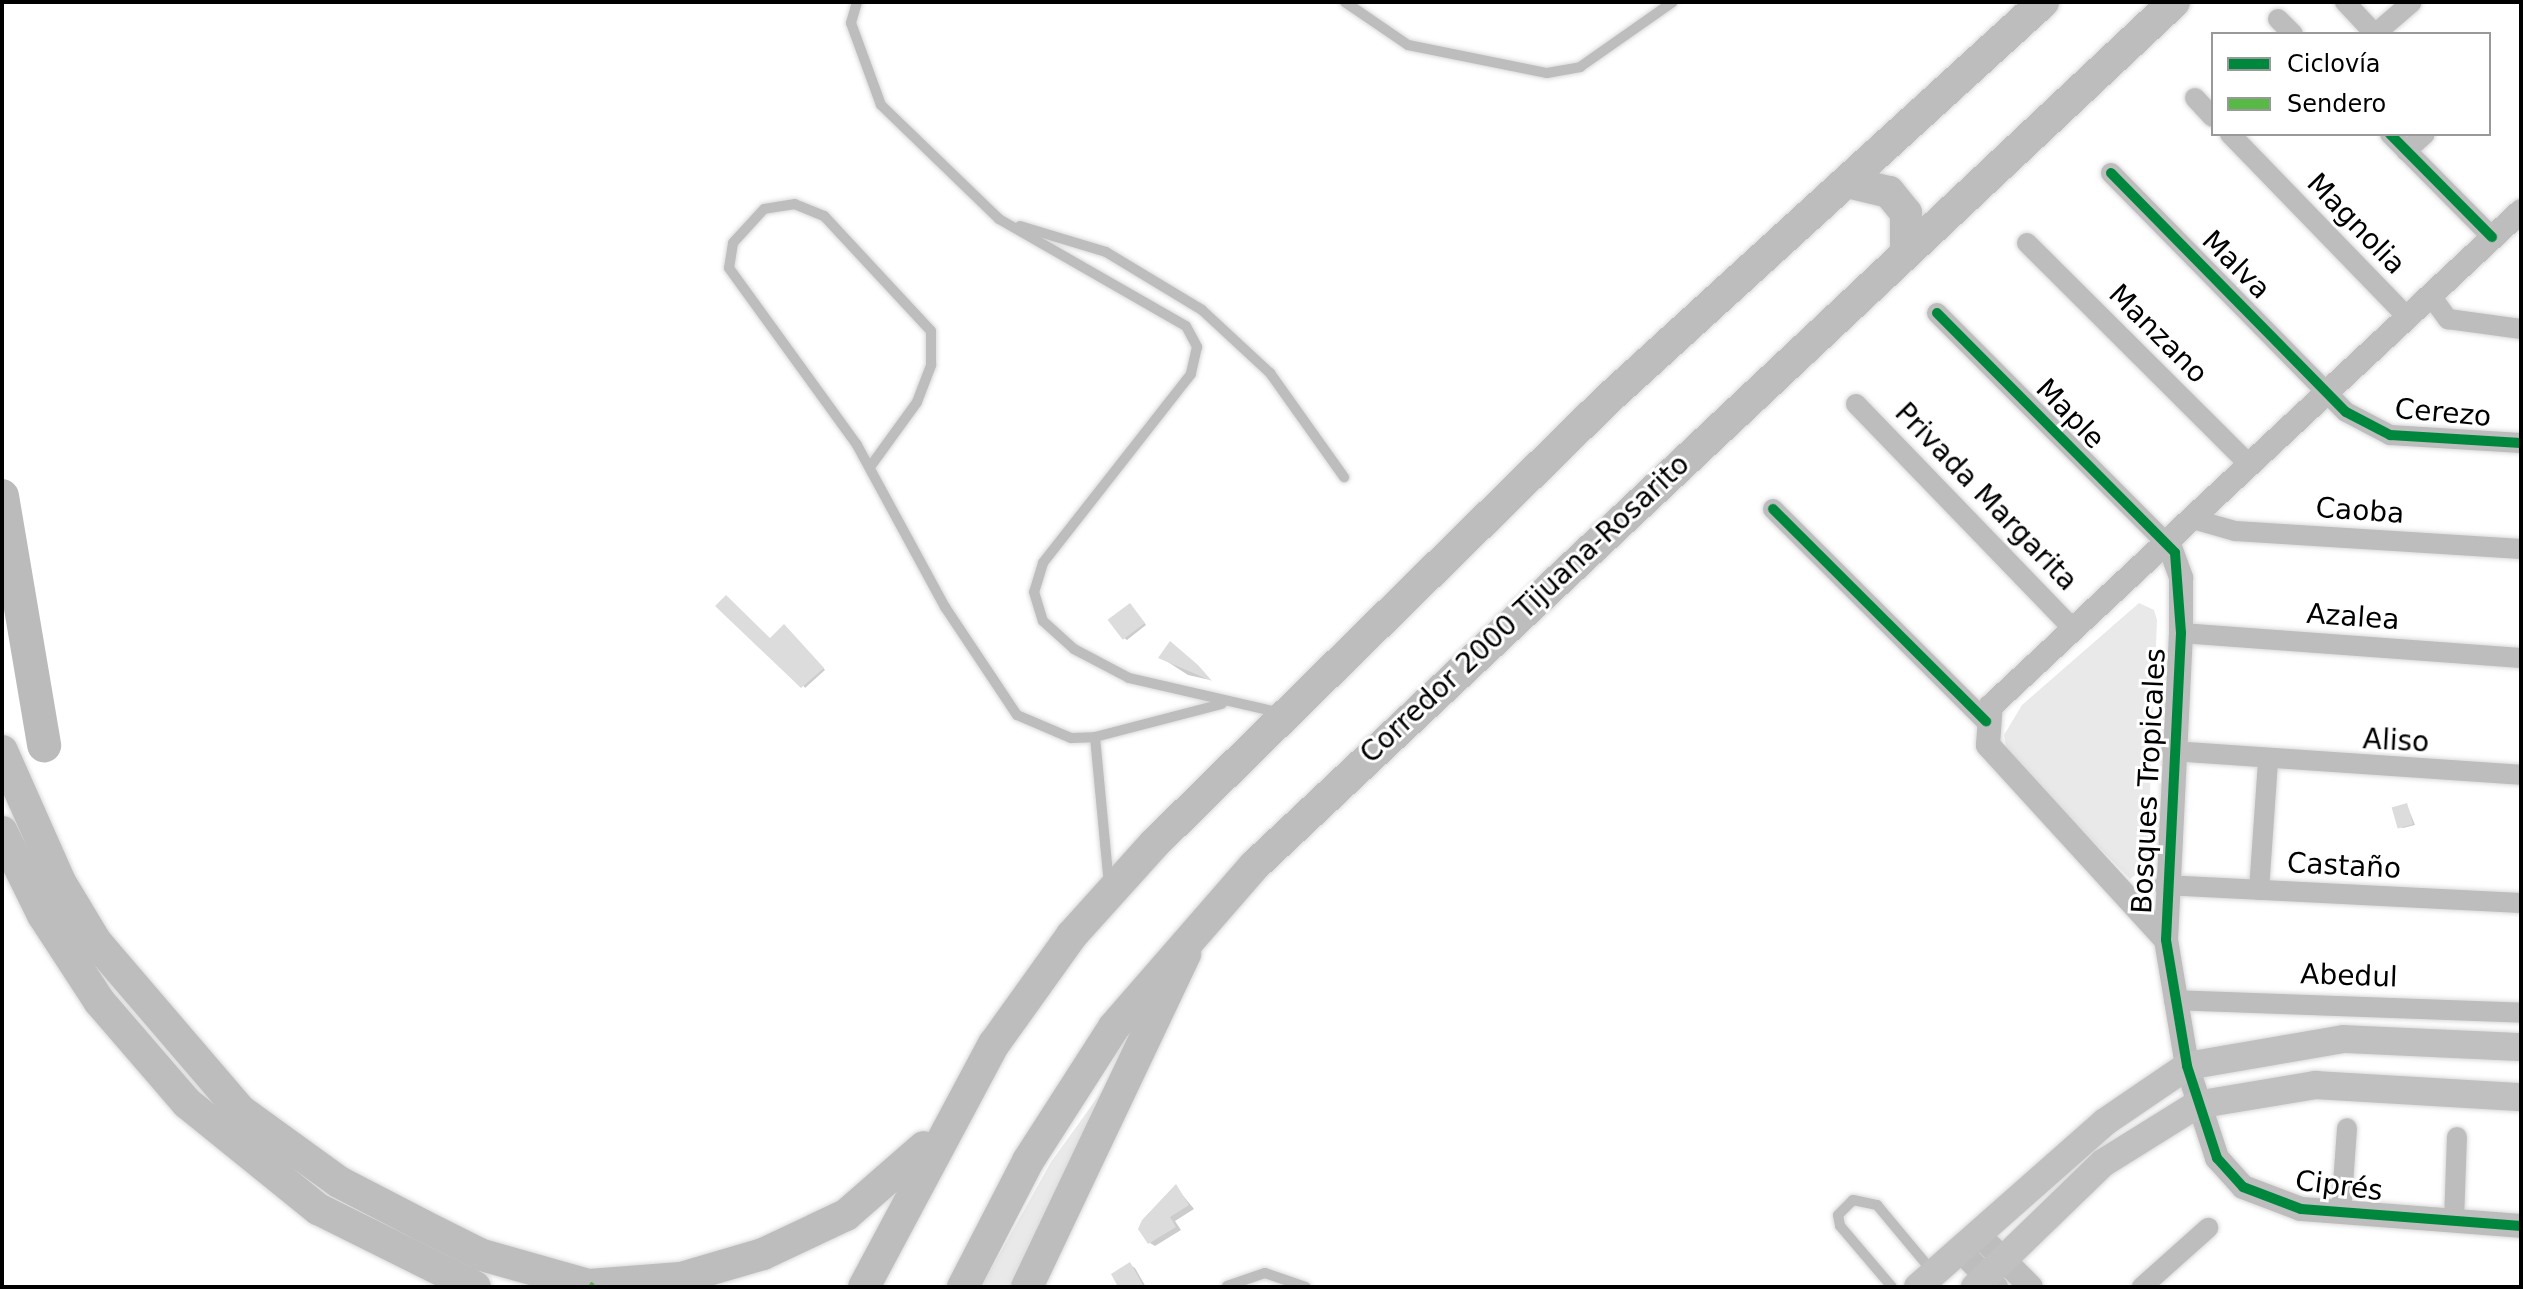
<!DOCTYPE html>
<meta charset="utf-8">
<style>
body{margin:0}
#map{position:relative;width:2523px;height:1289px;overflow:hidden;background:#fff;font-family:"DejaVu Sans",sans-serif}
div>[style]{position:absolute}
.green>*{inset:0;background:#e9e9e9}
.shadow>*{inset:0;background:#0003}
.river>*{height:34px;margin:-17px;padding:0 17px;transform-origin:17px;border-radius:17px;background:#bbb}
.building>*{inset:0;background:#dcdcdc;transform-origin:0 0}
.roads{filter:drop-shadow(0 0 2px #dbdbdb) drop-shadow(0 0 2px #dbdbdb)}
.service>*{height:10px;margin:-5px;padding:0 5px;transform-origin:5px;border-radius:5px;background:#bdbdbd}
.minor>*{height:20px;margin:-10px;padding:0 10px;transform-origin:10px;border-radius:10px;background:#bdbdbd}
.tertiary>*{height:24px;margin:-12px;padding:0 12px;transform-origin:12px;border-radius:12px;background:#bdbdbd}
.secondary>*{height:28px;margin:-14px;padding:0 14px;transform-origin:14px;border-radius:14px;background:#c0c0c0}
.primary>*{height:32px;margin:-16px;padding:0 16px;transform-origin:16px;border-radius:16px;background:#bdbdbd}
.trunk>*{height:32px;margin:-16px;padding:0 16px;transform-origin:16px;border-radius:16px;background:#bdbdbd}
.quiet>*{height:8px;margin-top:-4px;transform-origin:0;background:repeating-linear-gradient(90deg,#58b947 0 16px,transparent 0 24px)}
.cycleway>*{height:10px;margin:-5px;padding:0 5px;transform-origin:5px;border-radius:5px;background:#00873e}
span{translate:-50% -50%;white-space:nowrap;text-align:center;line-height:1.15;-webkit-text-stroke:6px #fff;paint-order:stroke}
.street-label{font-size:28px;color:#000}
.frame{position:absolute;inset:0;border:4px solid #000;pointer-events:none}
.legend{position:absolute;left:2211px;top:32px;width:280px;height:104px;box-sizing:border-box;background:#fff;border:2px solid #999;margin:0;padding:10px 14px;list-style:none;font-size:24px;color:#000}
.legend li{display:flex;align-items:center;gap:16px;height:40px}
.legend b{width:40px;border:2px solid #999}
</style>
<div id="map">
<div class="green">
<div style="clip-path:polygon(2139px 603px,2154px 610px,2157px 620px,2147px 866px,2130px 879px,2007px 754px,2004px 735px,2022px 705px)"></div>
<div style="clip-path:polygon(1138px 1041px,1022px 1287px,981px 1287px,1051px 1162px)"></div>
</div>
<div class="shadow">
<div style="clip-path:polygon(1132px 607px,1146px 625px,1127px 640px,1124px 638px)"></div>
<div style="clip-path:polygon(787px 628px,825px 670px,805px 688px,771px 640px)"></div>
<div style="clip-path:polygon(1160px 657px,1210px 680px,1188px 675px)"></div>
<div style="clip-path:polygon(2407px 805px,2415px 825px,2403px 828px,2400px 827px)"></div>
<div style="clip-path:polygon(1176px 1187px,1194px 1209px,1175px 1221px,1181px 1230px,1155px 1246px,1150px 1243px)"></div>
<div style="clip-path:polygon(1130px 1265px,1135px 1268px,1146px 1287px,1118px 1287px)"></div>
</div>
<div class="river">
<div style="left:2px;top:496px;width:253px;rotate:80.4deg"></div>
</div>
<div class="building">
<div style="clip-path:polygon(726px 595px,770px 638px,784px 624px,824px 668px,801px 688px,715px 606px)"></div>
<div style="left:1130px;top:603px;width:25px;height:28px;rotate:53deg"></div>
<div style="clip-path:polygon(1170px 641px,1198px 665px,1212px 681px,1158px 658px)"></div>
<div style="left:2407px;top:803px;width:22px;height:16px;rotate:74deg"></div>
<div style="clip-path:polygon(1176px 1184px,1189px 1205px,1170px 1217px,1176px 1227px,1148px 1244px,1138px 1229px,1142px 1220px)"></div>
<div style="clip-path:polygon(1130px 1262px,1144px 1287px,1118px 1287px,1111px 1274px)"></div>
</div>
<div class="roads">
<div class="service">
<div style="left:857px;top:2px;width:22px;rotate:106deg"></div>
<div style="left:851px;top:23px;width:87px;rotate:69.9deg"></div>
<div style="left:881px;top:105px;width:164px;rotate:44deg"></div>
<div style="left:999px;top:219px;width:215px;rotate:29.8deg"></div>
<div style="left:1186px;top:326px;width:24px;rotate:62deg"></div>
<div style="left:1197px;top:347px;width:28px;rotate:103deg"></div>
<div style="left:1191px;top:374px;width:240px;rotate:128.1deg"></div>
<div style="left:1043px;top:563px;width:30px;rotate:107deg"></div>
<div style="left:1034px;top:592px;width:30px;rotate:73deg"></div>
<div style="left:1043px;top:621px;width:42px;rotate:42.1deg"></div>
<div style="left:1074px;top:649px;width:62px;rotate:27.8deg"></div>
<div style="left:1129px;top:678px;width:153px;rotate:12.9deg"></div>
<div style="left:1345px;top:2px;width:76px;rotate:34.3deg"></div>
<div style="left:1408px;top:45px;width:142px;rotate:11.4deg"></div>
<div style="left:1547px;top:73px;width:34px;rotate:-10deg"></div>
<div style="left:1580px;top:67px;width:113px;rotate:-35deg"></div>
<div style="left:1020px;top:226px;width:90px;rotate:16.8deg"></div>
<div style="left:1106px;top:252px;width:112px;rotate:31.1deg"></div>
<div style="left:1202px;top:310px;width:93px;rotate:42.8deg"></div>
<div style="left:1270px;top:373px;width:128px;rotate:54.6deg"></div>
<div style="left:870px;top:467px;width:80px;rotate:-54.1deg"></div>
<div style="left:917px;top:402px;width:40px;rotate:-69deg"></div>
<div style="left:931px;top:365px;width:34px;rotate:-90deg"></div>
<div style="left:931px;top:331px;width:157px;rotate:-132.9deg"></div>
<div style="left:824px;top:216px;width:31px;rotate:-158deg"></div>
<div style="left:795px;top:204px;width:31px;rotate:171deg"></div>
<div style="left:764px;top:209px;width:46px;rotate:132.4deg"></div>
<div style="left:733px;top:243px;width:25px;rotate:99deg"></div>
<div style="left:729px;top:268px;width:218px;rotate:54.1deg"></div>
<div style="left:857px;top:445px;width:184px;rotate:61.5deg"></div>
<div style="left:945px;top:607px;width:130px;rotate:56.3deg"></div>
<div style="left:1017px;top:715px;width:59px;rotate:23.1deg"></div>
<div style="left:1071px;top:738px;width:24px;rotate:-2deg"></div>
<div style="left:1095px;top:737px;width:131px;rotate:-14.6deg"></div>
<div style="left:1095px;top:737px;width:148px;rotate:84.6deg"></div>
<div style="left:1227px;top:1286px;width:40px;rotate:-18.9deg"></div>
<div style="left:1265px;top:1273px;width:43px;rotate:18.9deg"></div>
<div style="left:1892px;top:1287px;width:80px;rotate:-130.4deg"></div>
<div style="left:1840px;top:1226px;width:11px;rotate:-100deg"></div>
<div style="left:1838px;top:1215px;width:21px;rotate:-45deg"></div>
<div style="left:1853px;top:1200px;width:25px;rotate:12deg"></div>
<div style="left:1877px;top:1205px;width:86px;rotate:50.2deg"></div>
</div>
<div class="minor">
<div style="left:2345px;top:2px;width:44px;rotate:46.8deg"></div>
<div style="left:2278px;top:19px;width:21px;rotate:45deg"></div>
<div style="left:2375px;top:34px;width:48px;rotate:-40.7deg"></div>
<div style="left:2195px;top:98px;width:26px;rotate:47deg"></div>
<div style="left:2230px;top:134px;width:256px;rotate:45.9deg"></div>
<div style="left:2390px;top:134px;width:145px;rotate:45.3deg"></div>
<div style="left:2406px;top:151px;width:25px;rotate:-42deg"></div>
<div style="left:2111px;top:173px;width:335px;rotate:45.5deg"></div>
<div style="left:2346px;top:412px;width:50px;rotate:27.6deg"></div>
<div style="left:2390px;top:435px;width:131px;rotate:3.5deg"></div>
<div style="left:2027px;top:243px;width:315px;rotate:44.9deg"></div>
<div style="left:2431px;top:296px;width:29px;rotate:54deg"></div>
<div style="left:2448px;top:319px;width:74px;rotate:7.8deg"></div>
<div style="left:1937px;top:313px;width:330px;rotate:45.1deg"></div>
<div style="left:1856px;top:404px;width:315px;rotate:46deg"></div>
<div style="left:1773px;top:509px;width:301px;rotate:44.9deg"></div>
<div style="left:2196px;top:520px;width:41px;rotate:15.8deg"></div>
<div style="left:2235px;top:531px;width:287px;rotate:3.6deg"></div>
<div style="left:2181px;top:633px;width:341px;rotate:4.2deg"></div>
<div style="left:2171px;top:751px;width:351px;rotate:3.9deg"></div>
<div style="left:2164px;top:885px;width:357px;rotate:2.9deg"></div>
<div style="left:2259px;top:890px;width:128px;rotate:-86deg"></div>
<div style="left:2174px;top:1000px;width:347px;rotate:2.1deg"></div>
<div style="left:2341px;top:1212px;width:84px;rotate:-85.9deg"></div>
<div style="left:2454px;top:1221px;width:84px;rotate:-88deg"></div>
<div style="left:2142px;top:1287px;width:89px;rotate:-41.8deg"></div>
</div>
<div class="tertiary">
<div style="left:2170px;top:547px;width:33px;rotate:70deg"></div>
<div style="left:2181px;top:578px;width:55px;rotate:90deg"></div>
<div style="left:2181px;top:633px;width:307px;rotate:92.8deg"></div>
<div style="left:2166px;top:940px;width:128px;rotate:80.5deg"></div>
<div style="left:2187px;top:1066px;width:97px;rotate:71.9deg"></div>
<div style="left:2217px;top:1158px;width:39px;rotate:48deg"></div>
<div style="left:2243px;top:1187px;width:62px;rotate:20.8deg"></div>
<div style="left:2301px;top:1209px;width:221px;rotate:4.4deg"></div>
<div style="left:2166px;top:940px;width:264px;rotate:-132.4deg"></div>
<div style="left:1988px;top:745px;width:39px;rotate:-86deg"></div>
<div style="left:1991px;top:706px;width:725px;rotate:-43.04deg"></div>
<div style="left:1977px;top:1233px;width:76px;rotate:45deg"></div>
<div style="left:1959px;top:1249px;width:53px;rotate:45.8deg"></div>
</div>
<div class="secondary">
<div style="left:1918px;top:1287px;width:249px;rotate:-41.4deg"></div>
<div style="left:2105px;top:1122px;width:99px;rotate:-34.3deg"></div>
<div style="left:2187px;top:1066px;width:159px;rotate:-9.8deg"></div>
<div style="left:2344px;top:1039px;width:177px;rotate:2.6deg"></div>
<div style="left:1975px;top:1287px;width:178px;rotate:-44.1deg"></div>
<div style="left:2103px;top:1163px;width:110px;rotate:-31.9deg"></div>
<div style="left:2196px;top:1105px;width:122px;rotate:-9.5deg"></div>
<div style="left:2316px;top:1085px;width:205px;rotate:3.4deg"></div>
</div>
<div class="primary">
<div style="left:2px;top:751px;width:143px;rotate:66.1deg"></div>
<div style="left:60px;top:882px;width:70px;rotate:59deg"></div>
<div style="left:96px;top:942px;width:223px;rotate:49.4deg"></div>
<div style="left:241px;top:1111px;width:121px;rotate:35.9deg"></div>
<div style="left:339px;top:1182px;width:93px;rotate:27.4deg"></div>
<div style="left:422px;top:1225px;width:67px;rotate:26.6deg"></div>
<div style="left:482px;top:1255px;width:111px;rotate:15.7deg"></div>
<div style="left:2px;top:832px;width:93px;rotate:63.7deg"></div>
<div style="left:43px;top:915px;width:103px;rotate:56.9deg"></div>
<div style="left:99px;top:1001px;width:135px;rotate:49.2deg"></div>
<div style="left:187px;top:1103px;width:169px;rotate:39deg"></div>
<div style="left:318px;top:1209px;width:175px;rotate:26.4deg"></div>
</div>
<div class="trunk">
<div style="left:1847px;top:182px;width:43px;rotate:13.4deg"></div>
<div style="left:1889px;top:192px;width:27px;rotate:51deg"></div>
<div style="left:1906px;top:213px;width:38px;rotate:90deg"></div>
<div style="left:589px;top:1285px;width:92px;rotate:-4.4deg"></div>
<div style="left:681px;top:1278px;width:85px;rotate:-16.3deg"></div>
<div style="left:763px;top:1254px;width:92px;rotate:-25.2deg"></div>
<div style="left:846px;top:1215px;width:103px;rotate:-41.1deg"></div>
<div style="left:864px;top:1287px;width:276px;rotate:-61.9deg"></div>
<div style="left:994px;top:1044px;width:134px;rotate:-54.4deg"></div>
<div style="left:1072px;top:935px;width:122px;rotate:-48deg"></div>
<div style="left:1154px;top:844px;width:636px;rotate:-44.43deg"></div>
<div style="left:1608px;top:399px;width:589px;rotate:-42.38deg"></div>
<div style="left:963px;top:1287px;width:142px;rotate:-62.7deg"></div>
<div style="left:1028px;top:1161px;width:159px;rotate:-57.3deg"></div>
<div style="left:1114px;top:1027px;width:213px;rotate:-49deg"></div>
<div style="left:1254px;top:866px;width:1262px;rotate:-43.2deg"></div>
<div style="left:1027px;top:1287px;width:369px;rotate:-64.6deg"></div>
</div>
</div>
<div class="quiet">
<div style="left:589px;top:1285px;width:4px;rotate:34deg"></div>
</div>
<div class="cycleway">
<div style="left:2390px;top:134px;width:145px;rotate:45.3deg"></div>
<div style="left:2111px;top:173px;width:335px;rotate:45.5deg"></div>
<div style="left:2346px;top:412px;width:50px;rotate:27.6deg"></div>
<div style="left:2390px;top:435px;width:131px;rotate:3.5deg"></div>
<div style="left:1937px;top:313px;width:338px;rotate:45.2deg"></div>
<div style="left:2175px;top:553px;width:80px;rotate:85.7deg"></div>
<div style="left:2181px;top:633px;width:307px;rotate:92.8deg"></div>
<div style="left:2166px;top:940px;width:128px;rotate:80.5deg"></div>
<div style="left:2187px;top:1066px;width:97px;rotate:71.9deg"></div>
<div style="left:2217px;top:1158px;width:39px;rotate:48deg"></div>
<div style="left:2243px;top:1187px;width:62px;rotate:20.8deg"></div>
<div style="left:2301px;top:1209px;width:221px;rotate:4.4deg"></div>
<div style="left:1773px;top:509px;width:301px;rotate:44.9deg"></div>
</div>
<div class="street-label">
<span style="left:2356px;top:224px;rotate:46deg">Magnolia</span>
<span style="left:2236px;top:265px;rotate:45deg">Malva</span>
<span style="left:2158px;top:334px;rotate:45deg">Manzano</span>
<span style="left:2443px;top:413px;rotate:5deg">Cerezo</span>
<span style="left:2070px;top:414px;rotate:46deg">Maple</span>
<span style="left:1986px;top:497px;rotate:46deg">Privada Margarita</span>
<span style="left:2360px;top:511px;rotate:4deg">Caoba</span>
<span style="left:1525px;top:609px;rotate:-43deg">Corredor 2000 Tijuana-Rosarito</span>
<span style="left:2353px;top:617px;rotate:4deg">Azalea</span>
<span style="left:2396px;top:741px;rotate:3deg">Aliso</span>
<span style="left:2149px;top:781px;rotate:-87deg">Bosques Tropicales</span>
<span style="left:2344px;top:866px;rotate:3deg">Castaño</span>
<span style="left:2349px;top:976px;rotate:2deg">Abedul</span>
<span style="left:2339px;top:1186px;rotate:7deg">Ciprés</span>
</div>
<div class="frame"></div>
<ul class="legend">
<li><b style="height:10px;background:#00873e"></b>Ciclovía</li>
<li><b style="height:10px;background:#58b947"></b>Sendero</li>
</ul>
</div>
